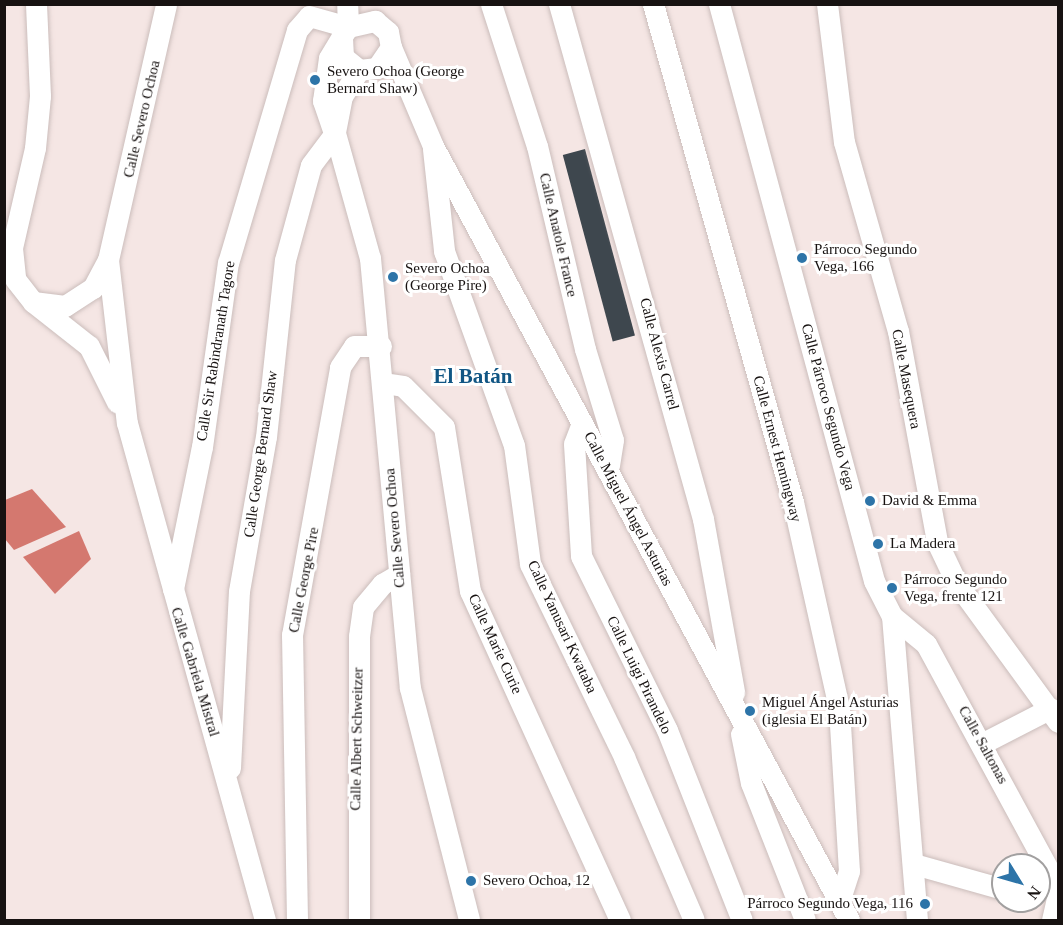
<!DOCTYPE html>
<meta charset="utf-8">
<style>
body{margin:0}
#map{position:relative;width:1063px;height:925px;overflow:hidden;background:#f5e6e4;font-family:Georgia,serif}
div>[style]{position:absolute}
.water>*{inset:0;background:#d4786f}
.building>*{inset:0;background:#3e474e;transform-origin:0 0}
.roads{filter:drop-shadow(0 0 2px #cbbdbb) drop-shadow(0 0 2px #cbbdbb)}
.minor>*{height:21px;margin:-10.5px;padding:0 10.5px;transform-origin:10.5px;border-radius:10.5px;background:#fff}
.dots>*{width:16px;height:16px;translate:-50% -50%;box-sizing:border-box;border:3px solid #fff;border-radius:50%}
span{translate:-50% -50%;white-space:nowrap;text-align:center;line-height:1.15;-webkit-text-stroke:6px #fff;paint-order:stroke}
.poi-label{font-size:15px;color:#171211}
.left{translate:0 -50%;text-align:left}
.right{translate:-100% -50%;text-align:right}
.street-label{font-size:15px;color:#171211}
.district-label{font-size:21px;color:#115684;font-weight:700}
.frame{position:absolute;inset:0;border:6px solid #171211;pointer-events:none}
.north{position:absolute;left:991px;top:853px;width:60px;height:60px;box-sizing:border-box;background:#fff;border:2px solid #a2a0a0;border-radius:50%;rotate:127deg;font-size:16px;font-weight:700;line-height:24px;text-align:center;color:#171211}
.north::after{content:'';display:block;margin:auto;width:21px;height:27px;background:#2d74a8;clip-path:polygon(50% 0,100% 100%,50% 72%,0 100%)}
</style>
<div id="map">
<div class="water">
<div style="clip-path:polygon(32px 489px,66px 527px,14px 550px,5px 539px,5px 500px)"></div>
<div style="clip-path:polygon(79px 531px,91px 559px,55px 594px,23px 557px)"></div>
</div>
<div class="building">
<div style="left:585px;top:149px;width:193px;height:23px;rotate:75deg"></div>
</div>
<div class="roads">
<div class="minor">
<div style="left:36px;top:4px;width:92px;rotate:87.5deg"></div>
<div style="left:40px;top:96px;width:52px;rotate:95.5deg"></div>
<div style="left:35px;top:148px;width:103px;rotate:103deg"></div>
<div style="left:12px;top:248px;width:31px;rotate:84deg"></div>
<div style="left:15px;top:279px;width:29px;rotate:52deg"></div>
<div style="left:33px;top:302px;width:32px;rotate:7deg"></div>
<div style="left:65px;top:306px;width:33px;rotate:-33deg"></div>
<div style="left:93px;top:288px;width:32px;rotate:-62deg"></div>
<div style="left:108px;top:260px;width:262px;rotate:-77.2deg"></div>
<div style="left:491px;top:4px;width:149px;rotate:72.1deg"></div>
<div style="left:537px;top:146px;width:209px;rotate:76.7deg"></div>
<div style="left:585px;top:349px;width:95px;rotate:72.9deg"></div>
<div style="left:613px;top:440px;width:26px;rotate:99deg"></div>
<div style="left:559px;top:4px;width:535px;rotate:74.38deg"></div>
<div style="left:703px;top:519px;width:176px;rotate:79.8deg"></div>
<div style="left:653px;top:4px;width:517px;rotate:74.3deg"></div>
<div style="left:793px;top:502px;width:211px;rotate:77.4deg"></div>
<div style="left:839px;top:708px;width:163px;rotate:86.5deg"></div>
<div style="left:849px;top:871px;width:32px;rotate:108deg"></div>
<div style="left:719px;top:4px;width:597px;rotate:74.96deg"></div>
<div style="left:874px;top:581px;width:39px;rotate:63deg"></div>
<div style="left:892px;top:616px;width:305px;rotate:85.3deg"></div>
<div style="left:827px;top:4px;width:139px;rotate:83deg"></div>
<div style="left:844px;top:142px;width:197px;rotate:74.1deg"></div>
<div style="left:898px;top:331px;width:215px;rotate:79.5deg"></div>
<div style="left:937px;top:542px;width:44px;rotate:64.6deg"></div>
<div style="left:956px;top:582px;width:173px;rotate:53.9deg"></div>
<div style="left:391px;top:47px;width:108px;rotate:67deg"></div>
<div style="left:433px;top:146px;width:879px;rotate:61.74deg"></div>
<div style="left:359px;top:70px;width:31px;rotate:123deg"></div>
<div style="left:342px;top:96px;width:38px;rotate:101deg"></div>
<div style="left:335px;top:133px;width:130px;rotate:74.4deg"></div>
<div style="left:370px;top:258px;width:432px;rotate:84.7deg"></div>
<div style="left:410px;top:688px;width:239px;rotate:75.7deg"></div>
<div style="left:333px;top:130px;width:31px;rotate:-109deg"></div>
<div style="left:323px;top:101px;width:43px;rotate:-82.1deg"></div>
<div style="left:329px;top:58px;width:26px;rotate:-59deg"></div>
<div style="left:342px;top:36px;width:11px;rotate:-56deg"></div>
<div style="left:348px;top:27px;width:28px;rotate:-13deg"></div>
<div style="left:375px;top:21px;width:17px;rotate:40deg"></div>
<div style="left:388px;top:32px;width:15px;rotate:79deg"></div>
<div style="left:391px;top:47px;width:25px;rotate:124deg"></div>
<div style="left:377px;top:68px;width:18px;rotate:174deg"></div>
<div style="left:359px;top:70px;width:21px;rotate:-141deg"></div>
<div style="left:343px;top:57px;width:21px;rotate:-93deg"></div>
<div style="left:433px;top:149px;width:103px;rotate:83.8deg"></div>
<div style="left:444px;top:251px;width:206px;rotate:70.2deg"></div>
<div style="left:514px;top:445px;width:120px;rotate:82.3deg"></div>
<div style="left:530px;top:564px;width:215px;rotate:64deg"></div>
<div style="left:624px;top:757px;width:177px;rotate:66.8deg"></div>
<div style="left:108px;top:260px;width:164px;rotate:83.4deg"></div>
<div style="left:127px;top:423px;width:516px;rotate:74.48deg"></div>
<div style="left:33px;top:302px;width:71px;rotate:38.2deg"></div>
<div style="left:89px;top:346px;width:63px;rotate:63.4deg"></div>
<div style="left:384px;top:383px;width:19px;rotate:9deg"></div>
<div style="left:403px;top:386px;width:58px;rotate:45deg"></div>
<div style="left:444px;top:427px;width:166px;rotate:81deg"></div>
<div style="left:470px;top:591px;width:362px;rotate:65.5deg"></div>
<div style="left:582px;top:423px;width:22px;rotate:111deg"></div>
<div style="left:574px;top:444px;width:112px;rotate:86.4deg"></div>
<div style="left:581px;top:556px;width:194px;rotate:63.7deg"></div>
<div style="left:667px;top:730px;width:204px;rotate:68.5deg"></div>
<div style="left:173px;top:589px;width:145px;rotate:-78.5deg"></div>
<div style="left:202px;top:447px;width:186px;rotate:-82deg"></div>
<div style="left:228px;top:263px;width:243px;rotate:-73.5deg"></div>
<div style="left:297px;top:30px;width:18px;rotate:-49deg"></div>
<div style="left:309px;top:16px;width:41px;rotate:15.8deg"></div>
<div style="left:348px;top:27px;width:23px;rotate:-92deg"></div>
<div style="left:892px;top:616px;width:44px;rotate:39.5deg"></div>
<div style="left:926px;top:644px;width:277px;rotate:61.5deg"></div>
<div style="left:741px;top:734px;width:50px;rotate:78.5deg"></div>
<div style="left:751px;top:783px;width:147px;rotate:68.5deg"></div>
<div style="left:983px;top:743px;width:76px;rotate:-27.2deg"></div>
<div style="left:230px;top:768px;width:177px;rotate:-87.1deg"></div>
<div style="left:239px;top:591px;width:156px;rotate:-80.1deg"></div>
<div style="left:266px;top:437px;width:178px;rotate:-83.9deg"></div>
<div style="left:285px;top:260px;width:98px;rotate:-74.7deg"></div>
<div style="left:311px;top:165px;width:40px;rotate:-53deg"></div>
<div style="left:914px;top:864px;width:92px;rotate:15.7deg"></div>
<div style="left:297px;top:920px;width:285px;rotate:-91deg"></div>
<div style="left:292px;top:635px;width:272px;rotate:-79.8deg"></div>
<div style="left:340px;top:367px;width:25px;rotate:-56deg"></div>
<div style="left:354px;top:346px;width:27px"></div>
<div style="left:359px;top:920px;width:284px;rotate:-90deg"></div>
<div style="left:359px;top:636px;width:29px;rotate:-82deg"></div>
<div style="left:363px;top:607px;width:30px;rotate:-50deg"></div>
<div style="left:382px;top:584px;width:20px;rotate:-30deg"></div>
<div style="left:1052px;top:920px;width:28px;rotate:-77deg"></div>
</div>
</div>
<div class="dots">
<div style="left:315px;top:80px;background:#2d74a8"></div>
<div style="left:802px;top:258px;background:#2d74a8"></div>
<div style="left:393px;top:277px;background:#2d74a8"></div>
<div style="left:870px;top:501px;background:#2d74a8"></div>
<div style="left:878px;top:544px;background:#2d74a8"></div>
<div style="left:892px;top:588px;background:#2d74a8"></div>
<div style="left:750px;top:711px;background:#2d74a8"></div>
<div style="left:471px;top:881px;background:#2d74a8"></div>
<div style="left:925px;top:904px;background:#2d74a8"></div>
</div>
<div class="poi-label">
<span class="left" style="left:327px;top:80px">Severo Ochoa (George<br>Bernard Shaw)</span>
<span class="left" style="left:814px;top:258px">Párroco Segundo<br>Vega, 166</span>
<span class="left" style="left:405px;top:277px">Severo Ochoa<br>(George Pire)</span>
<span class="left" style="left:882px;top:501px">David &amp; Emma</span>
<span class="left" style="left:890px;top:544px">La Madera</span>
<span class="left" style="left:904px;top:588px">Párroco Segundo<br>Vega, frente 121</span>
<span class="left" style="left:762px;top:711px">Miguel Ángel Asturias<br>(iglesia El Batán)</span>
<span class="left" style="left:483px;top:881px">Severo Ochoa, 12</span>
<span class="right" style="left:913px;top:904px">Párroco Segundo Vega, 116</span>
</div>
<div class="street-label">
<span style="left:142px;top:119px;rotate:-77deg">Calle Severo Ochoa</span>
<span style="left:558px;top:235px;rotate:77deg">Calle Anatole France</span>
<span style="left:216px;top:351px;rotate:-81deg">Calle Sir Rabindranath Tagore</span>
<span style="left:659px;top:354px;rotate:75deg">Calle Alexis Carrel</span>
<span style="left:906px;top:379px;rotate:79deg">Calle Masequera</span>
<span style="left:828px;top:407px;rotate:75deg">Calle Párroco Segundo Vega</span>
<span style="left:777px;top:449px;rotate:75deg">Calle Ernest Hemingway</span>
<span style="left:261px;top:454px;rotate:-82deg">Calle George Bernard Shaw</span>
<span style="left:628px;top:509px;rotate:62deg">Calle Miguel Ángel Asturias</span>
<span style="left:395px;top:528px;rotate:-95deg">Calle Severo Ochoa</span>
<span style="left:304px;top:580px;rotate:-79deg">Calle George Pire</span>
<span style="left:562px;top:627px;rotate:65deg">Calle Yanusari Kwataba</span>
<span style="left:495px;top:644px;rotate:65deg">Calle Marie Curie</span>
<span style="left:195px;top:672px;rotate:73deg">Calle Gabriela Mistral</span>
<span style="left:639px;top:675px;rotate:64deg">Calle Luigi Pirandelo</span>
<span style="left:357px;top:739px;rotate:-89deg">Calle Albert Schweitzer</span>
<span style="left:983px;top:745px;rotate:61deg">Calle Saltonas</span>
</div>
<div class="district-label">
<span style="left:473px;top:376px">El Batán</span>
</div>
<div class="frame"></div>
<div class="north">N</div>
</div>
